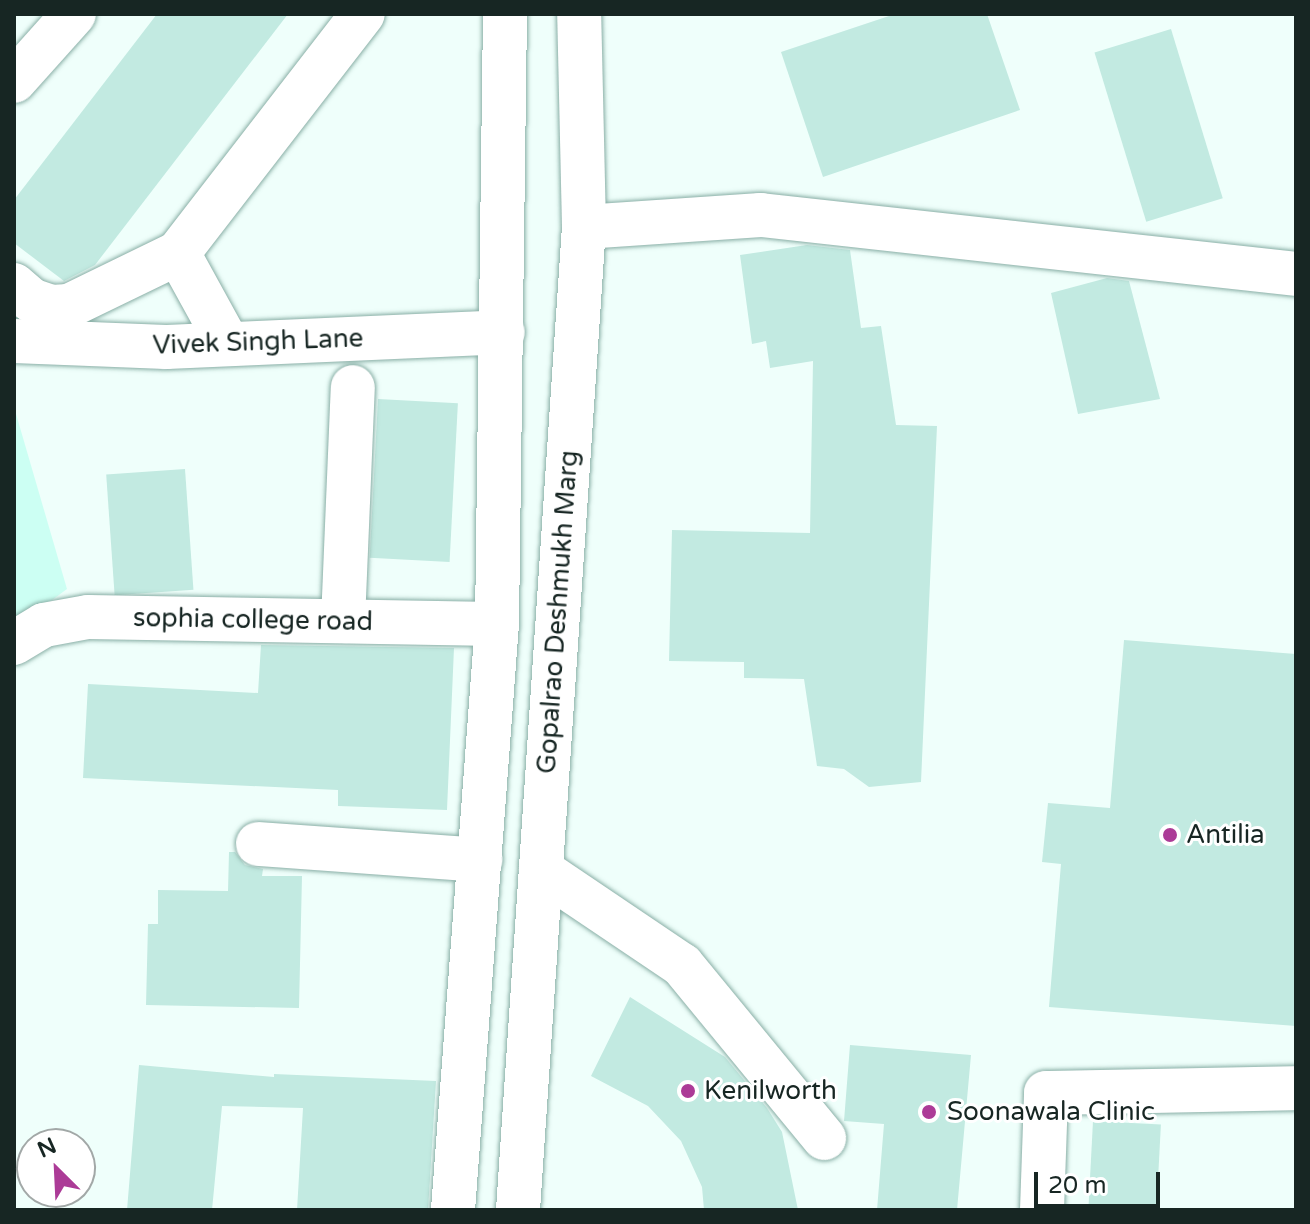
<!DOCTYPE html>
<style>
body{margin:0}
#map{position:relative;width:1310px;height:1224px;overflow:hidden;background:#effffb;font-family:"Varela Round",sans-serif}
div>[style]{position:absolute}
.built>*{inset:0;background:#ccfff3}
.building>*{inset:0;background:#c2eae1;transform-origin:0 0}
.roads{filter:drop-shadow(0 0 2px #89afa6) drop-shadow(0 0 2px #89afa6)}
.minor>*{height:44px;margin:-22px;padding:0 22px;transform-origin:22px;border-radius:22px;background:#fff}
.major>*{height:44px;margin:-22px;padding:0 22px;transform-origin:22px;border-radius:22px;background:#fff}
.dots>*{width:22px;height:22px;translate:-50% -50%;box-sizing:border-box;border:4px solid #fff;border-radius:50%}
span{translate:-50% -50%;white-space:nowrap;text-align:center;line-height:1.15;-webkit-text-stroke:6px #fff;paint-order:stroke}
.street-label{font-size:26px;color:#172623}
.poi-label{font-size:26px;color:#172623}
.left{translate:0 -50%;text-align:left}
.frame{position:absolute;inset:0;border:16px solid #172623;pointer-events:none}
.north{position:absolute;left:16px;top:1128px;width:80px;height:80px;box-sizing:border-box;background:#fff;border:2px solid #a2a8a7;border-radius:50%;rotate:336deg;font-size:22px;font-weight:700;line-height:32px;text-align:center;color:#172623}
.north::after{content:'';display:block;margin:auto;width:28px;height:36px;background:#ac3b97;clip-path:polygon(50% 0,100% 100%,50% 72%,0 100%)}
.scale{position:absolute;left:1034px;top:1172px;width:126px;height:36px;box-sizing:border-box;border:4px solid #172623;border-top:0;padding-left:10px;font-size:24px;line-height:28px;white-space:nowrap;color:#172623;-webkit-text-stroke:6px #fff;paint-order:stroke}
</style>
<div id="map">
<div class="built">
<div style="clip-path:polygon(14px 407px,67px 589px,14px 628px)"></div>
</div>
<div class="building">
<div style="clip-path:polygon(157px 14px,288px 14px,95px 265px,64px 281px,14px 243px,14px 200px)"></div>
<div style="clip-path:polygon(895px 14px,987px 14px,1020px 110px,823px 177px,781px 52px)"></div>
<div style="left:1171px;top:29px;width:177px;height:80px;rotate:73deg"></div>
<div style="clip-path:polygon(807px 245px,850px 250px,861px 328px,881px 326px,896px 425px,937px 426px,921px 782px,869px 787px,844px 769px,817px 766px,804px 679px,744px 678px,744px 662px,669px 661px,672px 530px,810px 533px,813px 361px,770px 368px,766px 341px,752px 344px,740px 255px)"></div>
<div style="clip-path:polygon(1107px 278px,1129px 281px,1160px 399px,1078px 414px,1051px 293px)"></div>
<div style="left:378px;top:399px;width:80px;height:159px;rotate:3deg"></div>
<div style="left:185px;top:469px;width:121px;height:79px;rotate:86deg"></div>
<div style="clip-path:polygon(1124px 640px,1296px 654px,1296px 1026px,1049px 1007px,1061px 864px,1042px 862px,1048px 803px,1110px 808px)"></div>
<div style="clip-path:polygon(261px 645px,454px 648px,447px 810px,338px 806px,338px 790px,83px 778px,88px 684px,258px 693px)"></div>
<div style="clip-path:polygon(229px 852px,235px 852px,245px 865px,263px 869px,262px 876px,302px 876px,299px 1008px,146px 1005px,148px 924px,158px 924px,158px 890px,228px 891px)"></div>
<div style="clip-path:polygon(630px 997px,725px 1057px,767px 1108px,782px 1132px,798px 1210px,704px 1210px,702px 1187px,681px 1141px,648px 1106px,591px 1076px)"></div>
<div style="clip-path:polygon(850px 1045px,971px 1055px,957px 1210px,877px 1210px,884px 1124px,844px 1121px)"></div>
<div style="clip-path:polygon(139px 1065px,274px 1077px,274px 1074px,436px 1081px,428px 1210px,297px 1210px,303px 1108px,222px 1106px,212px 1210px,127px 1210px)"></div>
<div style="left:1093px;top:1121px;width:68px;height:89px;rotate:3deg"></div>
</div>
<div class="roads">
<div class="minor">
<div style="left:14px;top:81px;width:90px;rotate:-48.2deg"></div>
<div style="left:584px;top:227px;width:177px;rotate:-3.9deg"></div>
<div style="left:761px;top:215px;width:538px;rotate:6.29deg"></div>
<div style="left:14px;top:285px;width:23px;rotate:41deg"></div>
<div style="left:31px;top:300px;width:21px;rotate:19deg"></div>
<div style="left:51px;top:307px;width:18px;rotate:-3deg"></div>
<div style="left:69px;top:306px;width:121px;rotate:-25.9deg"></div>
<div style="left:14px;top:341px;width:152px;rotate:2.3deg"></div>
<div style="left:166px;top:347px;width:337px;rotate:-2.5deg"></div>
<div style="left:228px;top:344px;width:104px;rotate:-118.8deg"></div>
<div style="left:178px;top:253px;width:302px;rotate:-52.3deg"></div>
<div style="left:343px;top:621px;width:234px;rotate:-87.6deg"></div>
<div style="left:14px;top:643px;width:35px;rotate:-31deg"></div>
<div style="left:44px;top:625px;width:45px;rotate:-10.3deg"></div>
<div style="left:88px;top:617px;width:409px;rotate:1deg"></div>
<div style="left:258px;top:844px;width:223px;rotate:4.1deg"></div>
<div style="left:541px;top:870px;width:170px;rotate:34deg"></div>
<div style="left:682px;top:965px;width:224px;rotate:50.6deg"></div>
<div style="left:1042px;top:1210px;width:117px;rotate:-88deg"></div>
<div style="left:1046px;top:1093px;width:250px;rotate:-1.1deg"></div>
</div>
<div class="major">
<div style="left:453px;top:1210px;width:588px;rotate:-85.71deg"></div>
<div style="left:497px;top:624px;width:610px;rotate:-89.25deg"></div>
<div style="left:518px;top:1210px;width:985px;rotate:-86.16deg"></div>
<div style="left:584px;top:227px;width:213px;rotate:-91.3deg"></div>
</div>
</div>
<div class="dots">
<div style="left:1170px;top:835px;background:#ac3b97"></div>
<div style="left:688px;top:1091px;background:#ac3b97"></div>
<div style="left:929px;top:1112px;background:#ac3b97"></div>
</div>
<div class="street-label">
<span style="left:258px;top:342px;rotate:-2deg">Vivek Singh Lane</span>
<span style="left:558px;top:612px;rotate:-86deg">Gopalrao Deshmukh Marg</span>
<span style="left:253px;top:620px;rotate:1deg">sophia college road</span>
</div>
<div class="poi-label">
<span class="left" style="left:1186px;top:835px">Antilia</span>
<span class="left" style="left:704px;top:1091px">Kenilworth</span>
<span class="left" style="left:947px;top:1112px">Soonawala Clinic</span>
</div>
<div class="frame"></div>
<div class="north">N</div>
<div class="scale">20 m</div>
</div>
